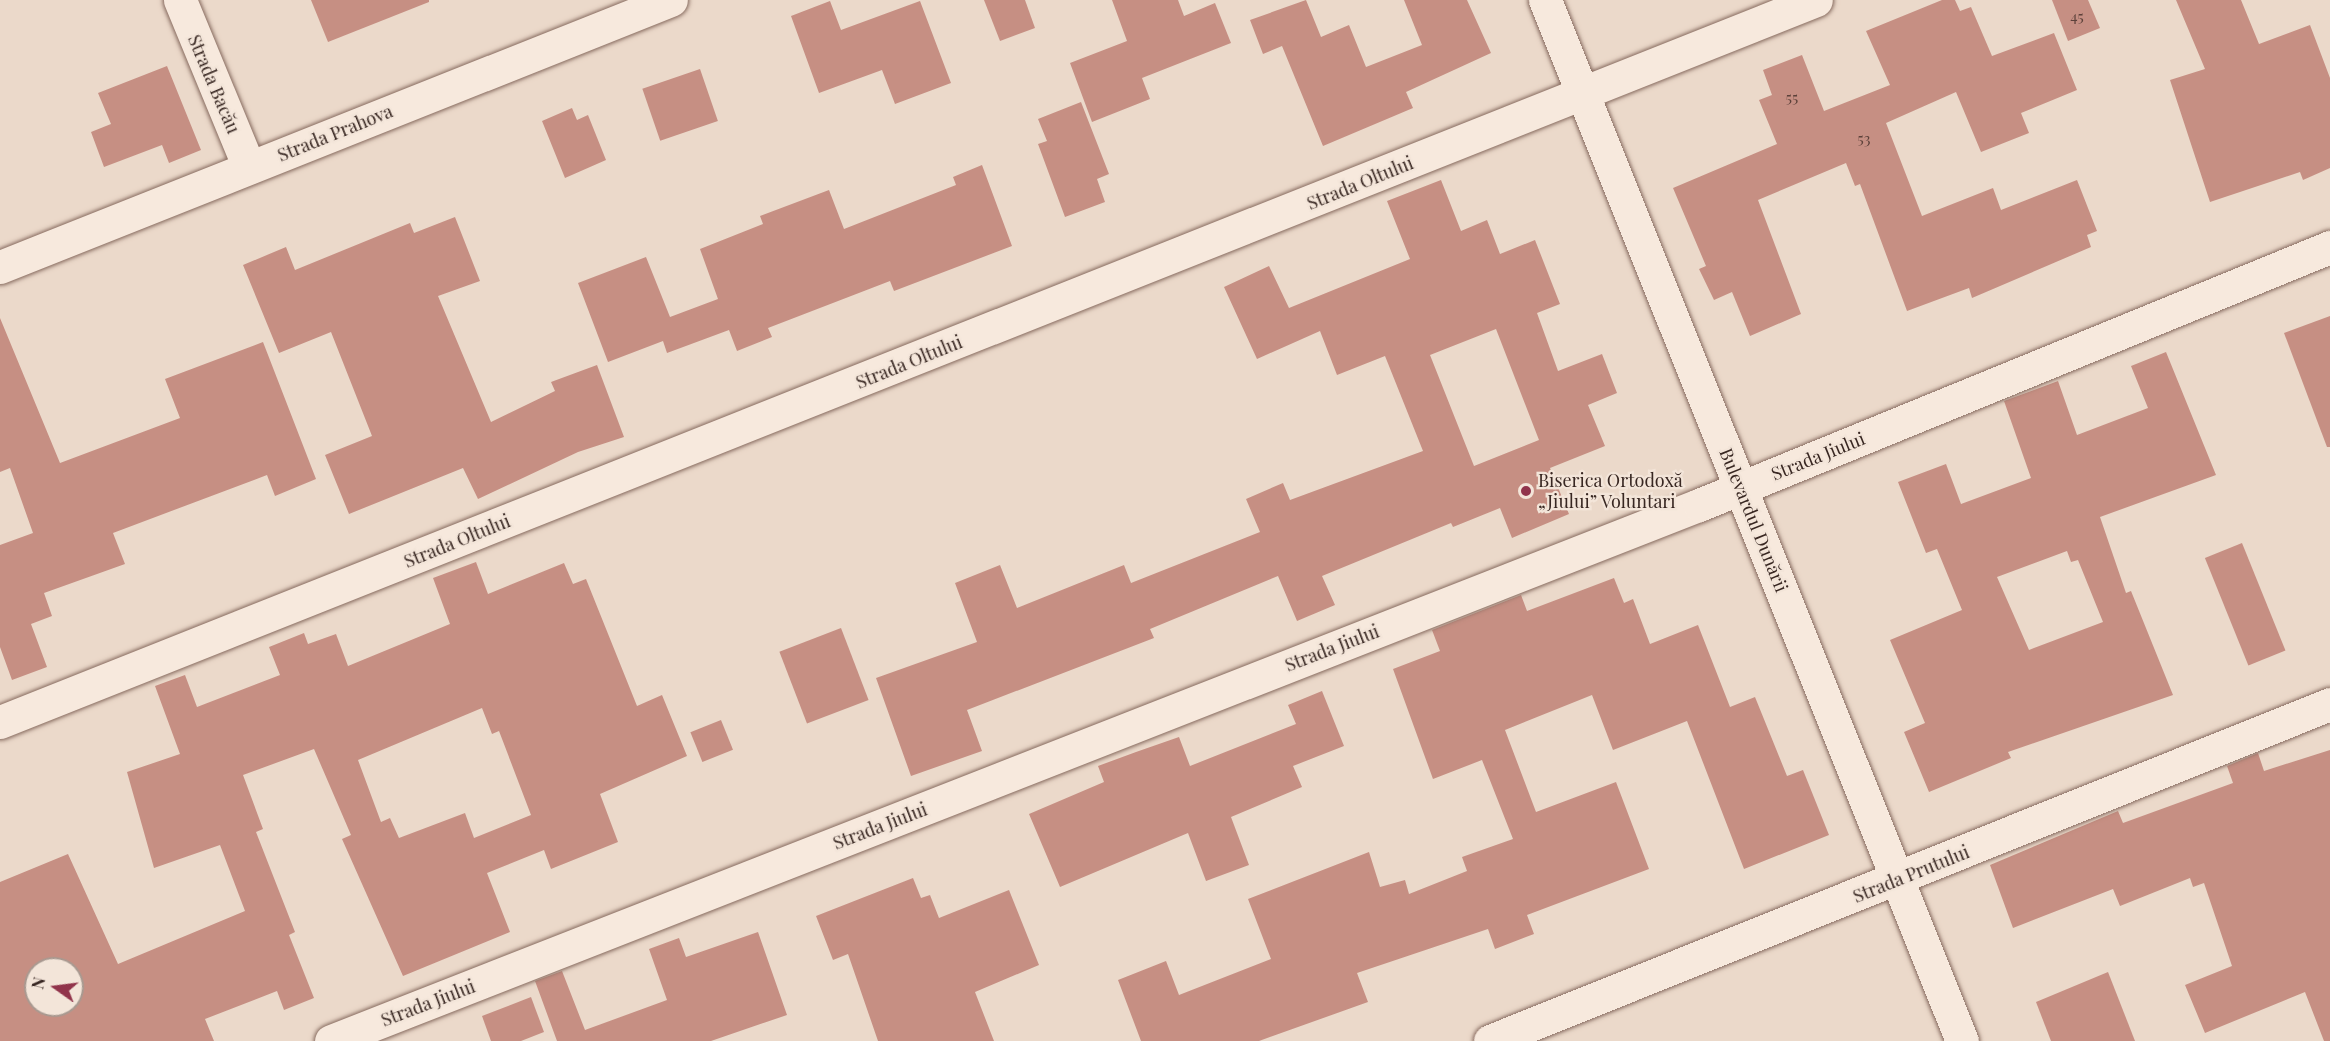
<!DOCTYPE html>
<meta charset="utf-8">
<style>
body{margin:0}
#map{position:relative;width:2330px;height:1041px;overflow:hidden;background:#ebd9ca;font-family:"Playfair Display",serif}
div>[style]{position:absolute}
.building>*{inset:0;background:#c68f83;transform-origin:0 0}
.roads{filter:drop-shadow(0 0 2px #876b5f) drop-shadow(0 0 2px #876b5f)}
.minor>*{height:33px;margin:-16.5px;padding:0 16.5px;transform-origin:16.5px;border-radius:16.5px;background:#f7e9dd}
.dots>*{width:16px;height:16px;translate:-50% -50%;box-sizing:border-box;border:3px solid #f3e5d9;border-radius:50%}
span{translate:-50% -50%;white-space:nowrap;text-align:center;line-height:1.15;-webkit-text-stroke:4.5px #f3e5d9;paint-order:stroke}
.number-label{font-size:15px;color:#5c413a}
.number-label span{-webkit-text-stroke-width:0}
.street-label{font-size:18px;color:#382722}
.poi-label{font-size:18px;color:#382722}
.left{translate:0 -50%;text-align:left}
.north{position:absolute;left:24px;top:957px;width:60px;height:60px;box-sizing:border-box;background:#f3e5d9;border:2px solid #a89990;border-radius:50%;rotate:284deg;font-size:16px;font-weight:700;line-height:24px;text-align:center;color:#382722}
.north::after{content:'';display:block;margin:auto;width:21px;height:27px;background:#91344b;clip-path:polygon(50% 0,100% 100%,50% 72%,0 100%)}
</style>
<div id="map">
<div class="building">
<div style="clip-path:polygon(311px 0,429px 0,429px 2px,328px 42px)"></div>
<div style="clip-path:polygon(984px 0,1025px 0,1035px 28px,1000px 41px)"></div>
<div style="clip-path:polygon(1112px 0,1178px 0,1184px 16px,1215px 3px,1231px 43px,1142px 78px,1150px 99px,1092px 122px,1070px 63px,1127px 41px)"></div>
<div style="clip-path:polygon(1306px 0,1321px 37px,1349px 25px,1366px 67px,1422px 45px,1404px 0,1467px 0,1491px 53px,1406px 92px,1413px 108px,1323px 146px,1282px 46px,1263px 54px,1250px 20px)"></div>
<div style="clip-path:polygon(1942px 0,1955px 0,1960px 11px,1971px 7px,1992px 56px,2054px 33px,2077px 90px,2021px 113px,2029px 133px,1981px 152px,1956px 92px,1886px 123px,1922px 216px,1993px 188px,2001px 210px,2077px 180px,2097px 231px,2087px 235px,2091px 247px,1972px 298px,1969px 288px,1907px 311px,1860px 184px,1855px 186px,1846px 163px,1758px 200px,1801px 314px,1750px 336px,1732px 292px,1714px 300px,1699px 269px,1706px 266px,1673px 188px,1777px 144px,1759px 100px,1772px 95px,1763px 70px,1802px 55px,1824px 111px,1890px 85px,1866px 31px)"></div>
<div style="clip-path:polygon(2052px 0,2088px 0,2100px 28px,2068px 41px)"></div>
<div style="clip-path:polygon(2176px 0,2241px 0,2259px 44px,2310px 25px,2330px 78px,2330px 168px,2303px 180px,2300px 172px,2210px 202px,2170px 80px,2205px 69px)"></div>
<div style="clip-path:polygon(830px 1px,841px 30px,920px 1px,951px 83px,895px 104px,882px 70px,819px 93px,791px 16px)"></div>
<div style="clip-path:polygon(167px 66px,201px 150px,169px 163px,162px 145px,104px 167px,91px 132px,111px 124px,98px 93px)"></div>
<div style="left:700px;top:69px;width:55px;height:61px;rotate:71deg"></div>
<div style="clip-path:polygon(1081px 102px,1109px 174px,1097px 179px,1105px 202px,1065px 217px,1038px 144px,1047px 141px,1038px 119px)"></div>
<div style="clip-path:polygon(572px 108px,577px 120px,588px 115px,606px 160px,565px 178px,542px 121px)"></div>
<div style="clip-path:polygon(982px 165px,1012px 246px,894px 291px,890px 281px,768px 328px,772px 337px,737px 351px,729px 330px,667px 353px,663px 341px,608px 362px,578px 283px,646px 257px,670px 317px,718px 299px,700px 249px,763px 224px,760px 216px,829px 190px,844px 229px,956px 185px,953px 177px)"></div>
<div style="clip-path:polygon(evenodd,1441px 180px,1461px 231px,1487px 220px,1500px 254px,1535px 240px,1560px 304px,1537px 313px,1558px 371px,1602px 354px,1617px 393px,1588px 405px,1605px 446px,1550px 468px,1569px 514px,1512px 538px,1500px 508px,1453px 527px,1451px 523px,1322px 576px,1335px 605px,1297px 621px,1278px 576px,1150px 629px,1154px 638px,967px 710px,982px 751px,911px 776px,876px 678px,977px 642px,955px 583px,1000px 565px,1017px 608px,1124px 565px,1131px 583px,1260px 532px,1246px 499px,1283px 483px,1290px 500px,1423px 451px,1385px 356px,1337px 375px,1320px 331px,1257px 359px,1224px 287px,1269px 266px,1289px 308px,1410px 259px,1387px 201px,1441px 180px,1496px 329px,1539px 440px,1474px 466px,1430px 355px,1496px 329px)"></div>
<div style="clip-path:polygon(455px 217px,480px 281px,438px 296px,491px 422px,555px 391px,551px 382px,597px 365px,624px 437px,578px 452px,478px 499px,463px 468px,349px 514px,325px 455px,372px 436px,331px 332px,279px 353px,243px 265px,286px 247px,295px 270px,410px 223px,414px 233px)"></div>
<div style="clip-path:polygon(2330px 316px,2330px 447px,2327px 447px,2284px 333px)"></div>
<div style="clip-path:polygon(0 318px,60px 463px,180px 418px,165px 379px,263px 342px,316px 479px,275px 496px,267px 475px,113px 533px,125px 564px,44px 593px,52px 616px,31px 624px,47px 667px,12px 680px,0 647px,0 545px,33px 533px,10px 468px,0 472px)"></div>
<div style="clip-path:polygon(evenodd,2166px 352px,2216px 475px,2100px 517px,2126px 593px,2131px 591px,2173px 695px,2008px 752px,2011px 758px,1929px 792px,1904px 732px,1925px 723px,1890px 640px,1962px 610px,1937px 549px,1926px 553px,1898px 482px,1946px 464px,1961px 504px,2031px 478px,2004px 401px,2058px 381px,2077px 435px,2148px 408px,2131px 366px,2166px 352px,2067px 551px,2071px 562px,2078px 560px,2103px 622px,2029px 650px,1997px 577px,2067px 551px)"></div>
<div style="left:2242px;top:543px;width:116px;height:40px;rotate:68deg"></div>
<div style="clip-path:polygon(evenodd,476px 562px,488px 594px,564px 563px,573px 584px,586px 579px,637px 706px,662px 695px,687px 756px,600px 794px,618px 842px,551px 869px,544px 850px,487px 873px,510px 932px,403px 976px,342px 839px,351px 835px,314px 749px,243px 775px,263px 829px,256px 832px,295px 932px,289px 935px,314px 998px,284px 1010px,277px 991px,205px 1019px,214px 1041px,0 1041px,0 882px,68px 854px,118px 964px,245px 911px,220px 845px,154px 868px,127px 772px,180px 754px,155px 686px,185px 675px,197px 707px,280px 675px,269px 647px,304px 633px,308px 644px,336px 634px,348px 666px,450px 624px,433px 578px,476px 562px,482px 708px,492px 734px,499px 731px,531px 815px,474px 838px,465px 813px,399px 838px,390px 818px,381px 822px,358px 760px,482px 708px,476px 562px,36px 969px,72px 969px,72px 1005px,36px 1005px,36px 969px)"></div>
<div style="clip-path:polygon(1614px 578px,1624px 603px,1633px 599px,1650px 644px,1698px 625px,1730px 707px,1755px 697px,1787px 776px,1803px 770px,1829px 835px,1744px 869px,1687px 721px,1613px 750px,1592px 695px,1505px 730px,1536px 812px,1616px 782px,1649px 869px,1527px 915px,1534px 934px,1495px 949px,1488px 929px,1357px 973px,1368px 1002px,1259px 1041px,1141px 1041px,1118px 980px,1166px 961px,1179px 995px,1271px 959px,1248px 899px,1369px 852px,1380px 887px,1405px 880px,1409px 894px,1467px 871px,1462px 857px,1513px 839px,1482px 760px,1433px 779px,1393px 669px,1440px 651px,1432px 630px,1521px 595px,1527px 611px)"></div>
<div style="left:841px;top:628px;width:77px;height:66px;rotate:69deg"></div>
<div style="clip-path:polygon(1322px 691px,1344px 746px,1293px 766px,1302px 787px,1231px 817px,1249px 865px,1206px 881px,1188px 833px,1060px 887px,1029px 814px,1104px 782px,1098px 766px,1136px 752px,1179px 737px,1190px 766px,1296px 724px,1288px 705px)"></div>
<div style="left:721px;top:720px;width:32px;height:33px;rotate:68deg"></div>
<div style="clip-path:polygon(2330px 750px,2330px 1041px,2324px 1041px,2305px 992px,2205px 1033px,2185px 985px,2232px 966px,2204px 883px,2193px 887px,2190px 878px,2120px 906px,2113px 889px,2013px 928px,1990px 865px,2118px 811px,2123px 823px,2233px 783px,2227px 766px,2258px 753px,2264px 771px)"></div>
<div style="clip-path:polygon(913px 878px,921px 898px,930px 895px,939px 918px,1009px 890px,1039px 965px,975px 992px,994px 1041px,878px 1041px,848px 954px,833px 960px,816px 916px)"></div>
<div style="clip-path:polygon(758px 932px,787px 1015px,711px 1041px,557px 1041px,535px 981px,562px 971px,585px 1030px,667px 1000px,649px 949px,679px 938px,686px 957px)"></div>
<div style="clip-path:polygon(2108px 972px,2135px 1041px,2051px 1041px,2036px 1002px)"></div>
<div style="clip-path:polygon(531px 997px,544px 1032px,521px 1041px,491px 1041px,482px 1016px)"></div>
</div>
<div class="roads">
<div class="minor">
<div style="left:180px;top:0;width:181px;rotate:67.6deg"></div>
<div style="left:1545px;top:0;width:1121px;rotate:68.17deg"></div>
<div style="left:0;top:267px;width:722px;rotate:-21.7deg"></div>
<div style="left:0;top:722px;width:1954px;rotate:-21.68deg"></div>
<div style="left:331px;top:1041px;width:1469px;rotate:-21.4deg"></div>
<div style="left:1699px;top:505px;width:682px;rotate:-22.24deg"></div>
<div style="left:1490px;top:1041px;width:905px;rotate:-21.86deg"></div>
</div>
</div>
<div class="dots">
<div style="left:1526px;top:491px;background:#91344b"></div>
</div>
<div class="number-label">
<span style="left:2077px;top:17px">45</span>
<span style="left:1792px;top:98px">55</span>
<span style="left:1864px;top:139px">53</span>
</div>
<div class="street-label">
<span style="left:214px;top:84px;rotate:67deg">Strada Bacău</span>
<span style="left:335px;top:133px;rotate:-22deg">Strada Prahova</span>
<span style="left:1360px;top:183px;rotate:-22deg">Strada Oltului</span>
<span style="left:909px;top:362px;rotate:-22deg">Strada Oltului</span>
<span style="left:1818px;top:456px;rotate:-22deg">Strada Jiului</span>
<span style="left:1754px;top:520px;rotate:68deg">Bulevardul Dunării</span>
<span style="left:457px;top:541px;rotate:-22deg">Strada Oltului</span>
<span style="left:1332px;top:648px;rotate:-21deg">Strada Jiului</span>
<span style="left:880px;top:826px;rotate:-21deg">Strada Jiului</span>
<span style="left:1911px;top:874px;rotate:-22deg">Strada Prutului</span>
<span style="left:428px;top:1003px;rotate:-21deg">Strada Jiului</span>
</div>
<div class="poi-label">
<span class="left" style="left:1538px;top:491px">Biserica Ortodoxă<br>„Jiului” Voluntari</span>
</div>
<div class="north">N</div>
</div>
